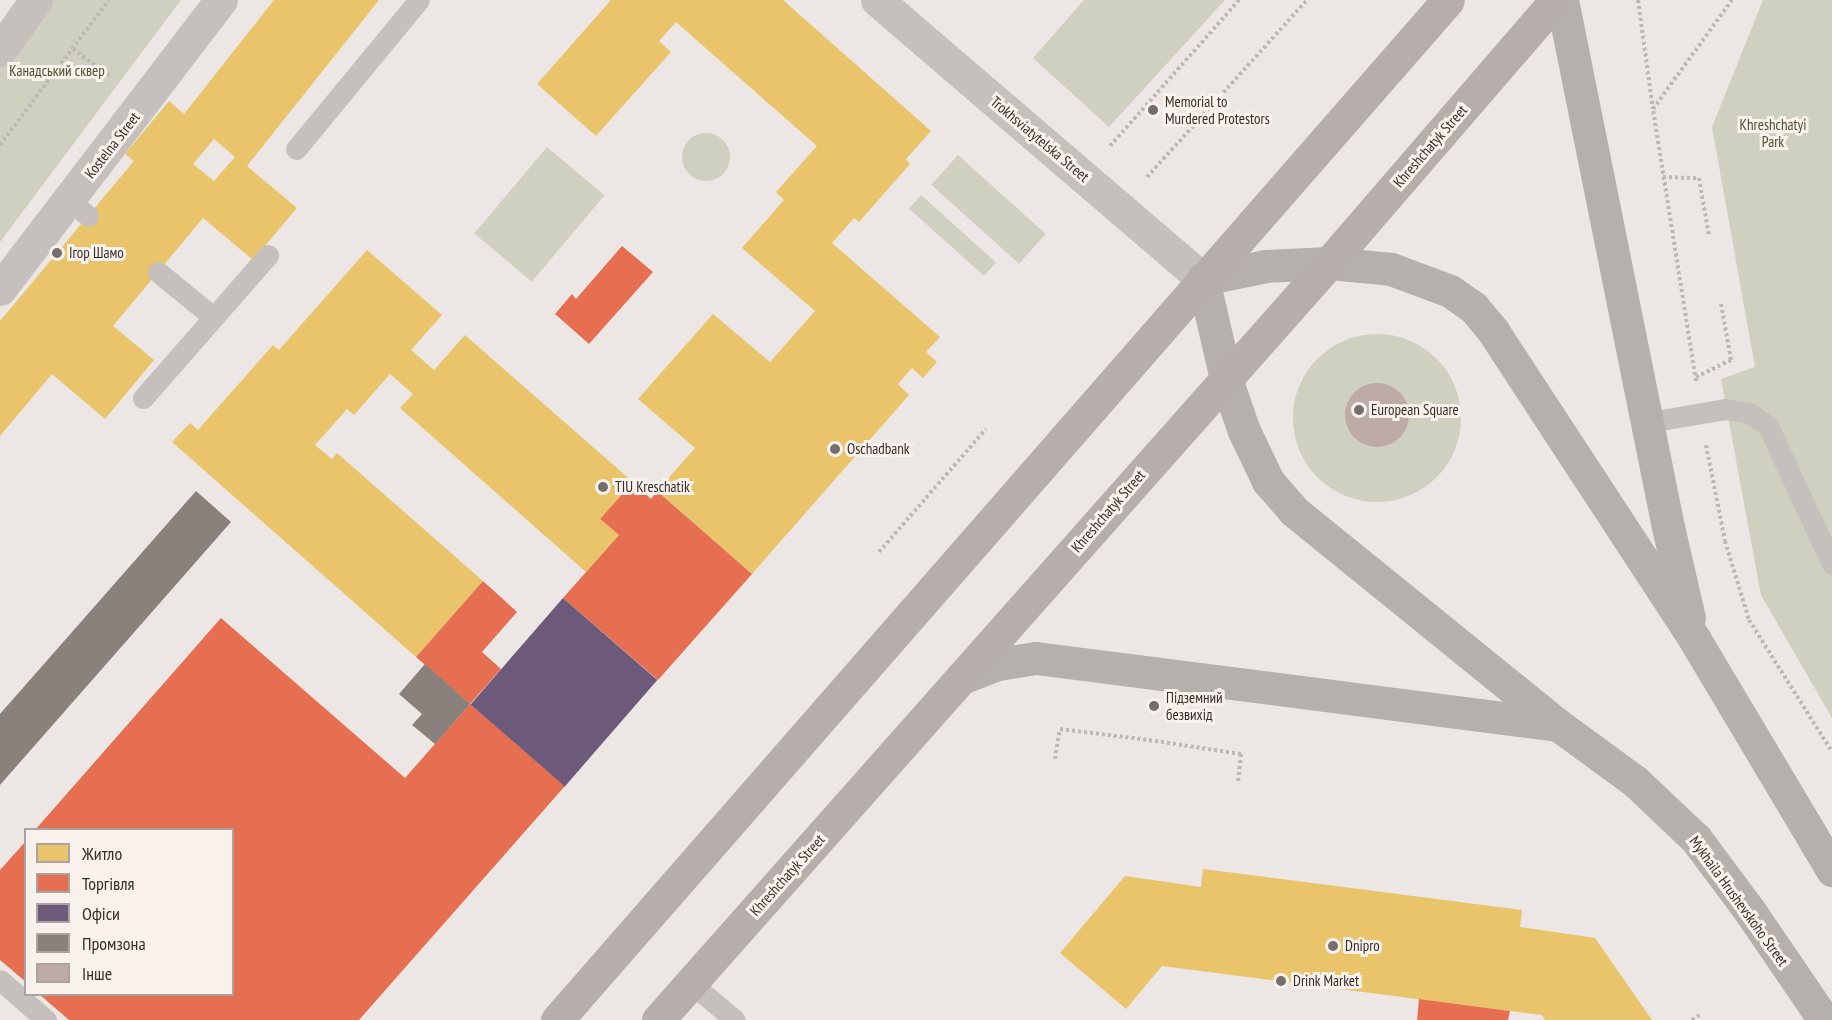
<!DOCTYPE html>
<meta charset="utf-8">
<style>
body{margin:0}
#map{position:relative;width:1832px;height:1020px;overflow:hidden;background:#ece7e4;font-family:"PT Sans Narrow",sans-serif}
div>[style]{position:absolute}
.green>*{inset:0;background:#cfd0bf;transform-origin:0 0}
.round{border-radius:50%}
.homes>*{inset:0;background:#e9c46a}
.shops>*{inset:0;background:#e76f51}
.offices>*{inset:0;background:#6d597a;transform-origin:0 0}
.industry>*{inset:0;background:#8a817c}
.building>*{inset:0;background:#beaba8}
.path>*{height:4px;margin-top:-2px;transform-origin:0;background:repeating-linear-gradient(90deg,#beb8b5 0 3px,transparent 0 6px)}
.service>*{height:21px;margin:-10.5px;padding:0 10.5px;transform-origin:10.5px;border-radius:10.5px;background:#c6c0bc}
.minor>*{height:33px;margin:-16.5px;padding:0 16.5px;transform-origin:16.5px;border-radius:16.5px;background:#c6c0bc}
.secondary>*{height:33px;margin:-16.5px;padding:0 16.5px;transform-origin:16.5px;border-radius:16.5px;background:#b6b0ad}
.primary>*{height:33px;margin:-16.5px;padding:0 16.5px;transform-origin:16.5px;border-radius:16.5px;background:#b5aeab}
.dots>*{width:16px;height:16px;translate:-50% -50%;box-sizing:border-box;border:3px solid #f8f1ec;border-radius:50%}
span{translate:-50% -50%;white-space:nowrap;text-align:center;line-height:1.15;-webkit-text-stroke:6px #f8f1ec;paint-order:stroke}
.park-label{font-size:15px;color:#4a5231}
.poi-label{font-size:15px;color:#362d2b}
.left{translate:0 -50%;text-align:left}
.street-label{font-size:15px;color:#362d2b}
.legend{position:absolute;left:24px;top:828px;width:210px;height:168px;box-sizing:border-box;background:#f8f1ec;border:2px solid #aaa39f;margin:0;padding:8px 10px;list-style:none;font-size:18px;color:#362d2b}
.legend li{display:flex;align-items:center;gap:12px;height:30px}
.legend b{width:30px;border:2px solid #aaa39f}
</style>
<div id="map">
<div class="green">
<div style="clip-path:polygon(39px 0,181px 0,0 242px,0 53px)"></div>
<div style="clip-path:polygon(1084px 0,1225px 0,1109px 127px,1033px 58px)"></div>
<div style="clip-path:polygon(1763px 0,1832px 0,1832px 718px,1761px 595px,1721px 379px,1755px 367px,1712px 127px)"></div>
<div class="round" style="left:682px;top:133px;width:48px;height:48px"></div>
<div style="left:547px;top:147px;width:75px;height:113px;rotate:40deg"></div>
<div style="left:958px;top:155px;width:118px;height:40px;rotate:42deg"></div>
<div style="left:921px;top:195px;width:101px;height:18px;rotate:42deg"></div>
<div class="round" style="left:1293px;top:334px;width:168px;height:168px"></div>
</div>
<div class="homes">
<div style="clip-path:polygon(evenodd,274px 0,379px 0,247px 166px,297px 208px,253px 260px,203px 218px,113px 326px,154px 360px,105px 419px,52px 374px,0 436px,0 321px,134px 161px,125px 154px,169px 101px,184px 114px,274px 0,214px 139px,235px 157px,214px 181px,193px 164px,214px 139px)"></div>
<div style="clip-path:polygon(611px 0,783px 0,931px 131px,906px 159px,910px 164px,859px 222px,854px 218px,832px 243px,940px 337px,926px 352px,937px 362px,923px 378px,912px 368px,898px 384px,909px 395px,752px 574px,657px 491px,695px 448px,638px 399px,713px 314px,770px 362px,815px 311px,742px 248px,784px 200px,776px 192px,817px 146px,676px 22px,659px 41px,671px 52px,596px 136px,537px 84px)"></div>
<div style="clip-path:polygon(367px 250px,442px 315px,411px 350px,434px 370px,465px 335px,633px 482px,600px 519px,619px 535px,586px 572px,400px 408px,413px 394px,390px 374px,354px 415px,347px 409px,315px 445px,332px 459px,337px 453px,483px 581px,416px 657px,172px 442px,190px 423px,198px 430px,273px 345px,279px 350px)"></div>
<div style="clip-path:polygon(1203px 869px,1522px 910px,1520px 927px,1595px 938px,1652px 1020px,1545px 1020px,1542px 1015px,1162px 966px,1126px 1009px,1060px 953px,1125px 876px,1201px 887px)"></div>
</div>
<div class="shops">
<div style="clip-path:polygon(622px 246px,653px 272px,589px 344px,555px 314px,572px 294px,576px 299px)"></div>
<div style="clip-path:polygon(633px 482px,651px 499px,657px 491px,752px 574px,658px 680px,563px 598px,619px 535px,600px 519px)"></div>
<div style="clip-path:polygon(483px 581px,517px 612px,482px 652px,501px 669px,470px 704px,416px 657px)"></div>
<div style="clip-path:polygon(221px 618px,405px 778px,470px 704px,565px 786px,359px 1020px,69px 1020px,39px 994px,232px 994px,232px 830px,35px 830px)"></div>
<div style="clip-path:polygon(26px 841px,26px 982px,0 960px,0 870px)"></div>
<div style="clip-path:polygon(1419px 999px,1510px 1011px,1508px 1020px,1417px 1020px)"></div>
</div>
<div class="offices">
<div style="left:563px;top:598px;width:125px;height:141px;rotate:41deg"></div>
</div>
<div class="industry">
<div style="clip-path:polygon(196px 491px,231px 522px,0 785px,0 714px)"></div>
<div style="clip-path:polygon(425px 664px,470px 704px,435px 744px,412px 725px,422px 714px,399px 694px)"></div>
</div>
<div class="building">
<div class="round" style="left:1345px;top:383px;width:64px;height:64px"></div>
</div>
<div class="path">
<div style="left:1638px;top:0;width:110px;rotate:82.2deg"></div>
<div style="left:73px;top:49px;width:47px;rotate:36.4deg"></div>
<div style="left:0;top:145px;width:181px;rotate:-53.1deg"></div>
<div style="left:1110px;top:146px;width:195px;rotate:-48.5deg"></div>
<div style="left:1147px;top:177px;width:239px;rotate:-47.9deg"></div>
<div style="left:1663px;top:177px;width:36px;rotate:2deg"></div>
<div style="left:1699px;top:178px;width:59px;rotate:80.2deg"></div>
<div style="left:1696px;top:377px;width:39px;rotate:-26deg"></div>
<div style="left:1731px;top:360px;width:58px;rotate:-100deg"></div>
<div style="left:1696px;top:381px;width:275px;rotate:-99deg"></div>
<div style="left:1653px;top:109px;width:135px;rotate:-54.1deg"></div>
<div style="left:1706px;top:445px;width:98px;rotate:78.8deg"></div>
<div style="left:1725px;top:541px;width:83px;rotate:73.1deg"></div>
<div style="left:1749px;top:620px;width:156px;rotate:57.8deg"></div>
<div style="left:879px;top:552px;width:163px;rotate:-49deg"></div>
<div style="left:1055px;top:759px;width:30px;rotate:-81deg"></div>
<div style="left:1060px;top:729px;width:90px;rotate:7deg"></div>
<div style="left:1149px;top:740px;width:93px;rotate:8.7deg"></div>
<div style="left:1241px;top:754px;width:30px;rotate:96deg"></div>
<div style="left:1692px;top:1020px;width:11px;rotate:-34deg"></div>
</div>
<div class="service">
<div style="left:296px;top:149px;width:193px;rotate:-50.5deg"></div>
<div style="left:69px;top:200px;width:25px;rotate:40deg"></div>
<div style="left:158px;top:272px;width:71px;rotate:39.3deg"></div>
<div style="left:143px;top:398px;width:190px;rotate:-48.8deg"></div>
<div style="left:1649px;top:422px;width:77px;rotate:-9.7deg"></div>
<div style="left:1725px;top:409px;width:24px;rotate:9deg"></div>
<div style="left:1749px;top:413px;width:23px;rotate:34deg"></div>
<div style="left:1768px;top:426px;width:152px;rotate:65.1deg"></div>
<div style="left:0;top:980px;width:61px;rotate:41deg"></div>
<div style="left:691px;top:983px;width:57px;rotate:40.1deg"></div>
</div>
<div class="minor">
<div style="left:877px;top:0;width:429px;rotate:40.6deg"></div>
<div style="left:0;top:50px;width:62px;rotate:-54.2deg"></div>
<div style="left:0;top:289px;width:364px;rotate:-52.6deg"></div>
</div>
<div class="secondary">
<div style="left:1562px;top:0;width:538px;rotate:78.63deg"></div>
<div style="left:1668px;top:527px;width:93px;rotate:77deg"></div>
<div style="left:961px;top:678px;width:40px;rotate:-21deg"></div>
<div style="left:998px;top:664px;width:38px;rotate:-9deg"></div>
<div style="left:1036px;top:658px;width:526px;rotate:7.31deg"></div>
<div style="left:1824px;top:1020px;width:133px;rotate:-124.3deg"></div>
<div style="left:1749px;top:910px;width:89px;rotate:-126.7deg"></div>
<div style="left:1696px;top:839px;width:83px;rotate:-136.5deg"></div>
<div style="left:1636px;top:782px;width:97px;rotate:-143.8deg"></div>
<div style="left:1558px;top:725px;width:340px;rotate:-141deg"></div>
<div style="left:1294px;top:511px;width:40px;rotate:-131deg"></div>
<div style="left:1268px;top:481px;width:55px;rotate:-115.6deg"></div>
<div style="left:1244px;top:431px;width:55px;rotate:-109.1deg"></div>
<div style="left:1226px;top:379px;width:103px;rotate:-103deg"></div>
<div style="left:1203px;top:279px;width:64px;rotate:-11.7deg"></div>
<div style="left:1266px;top:266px;width:63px;rotate:-2.7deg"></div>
<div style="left:1329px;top:263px;width:62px;rotate:5.5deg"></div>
<div style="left:1391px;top:269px;width:63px;rotate:20.4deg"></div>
<div style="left:1450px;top:291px;width:29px;rotate:35deg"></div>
<div style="left:1474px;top:308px;width:30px;rotate:50deg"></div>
<div style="left:1493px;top:331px;width:369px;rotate:56.8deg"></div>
<div style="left:1695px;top:640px;width:268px;rotate:59.2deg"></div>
</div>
<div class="primary">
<div style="left:557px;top:1020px;width:1354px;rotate:-48.86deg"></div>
<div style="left:658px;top:1020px;width:1012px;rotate:-48.45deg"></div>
<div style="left:1329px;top:263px;width:347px;rotate:-49.2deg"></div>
</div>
<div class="dots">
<div style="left:1153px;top:110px;background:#766e6c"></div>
<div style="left:57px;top:253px;background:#766e6c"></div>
<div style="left:1359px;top:410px;background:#766e6c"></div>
<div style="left:835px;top:449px;background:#766e6c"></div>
<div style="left:603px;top:487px;background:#766e6c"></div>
<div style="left:1154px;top:706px;background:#766e6c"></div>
<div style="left:1333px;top:946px;background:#766e6c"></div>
<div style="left:1281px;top:981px;background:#766e6c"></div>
</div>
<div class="park-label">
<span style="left:57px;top:71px">Канадський сквер</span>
<span style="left:1773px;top:133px">Khreshchatyi<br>Park</span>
</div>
<div class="poi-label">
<span class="left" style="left:1165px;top:110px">Memorial to<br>Murdered Protestors</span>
<span class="left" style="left:69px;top:253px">Ігор Шамо</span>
<span class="left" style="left:1371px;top:410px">European Square</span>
<span class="left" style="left:847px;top:449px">Oschadbank</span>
<span class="left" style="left:615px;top:487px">TIU Kreschatik</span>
<span class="left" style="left:1166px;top:706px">Підземний<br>безвихід</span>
<span class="left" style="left:1345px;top:946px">Dnipro</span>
<span class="left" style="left:1293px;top:981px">Drink Market</span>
</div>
<div class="street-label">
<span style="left:1040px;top:139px;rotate:40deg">Trokhsviatytelska Street</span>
<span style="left:112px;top:145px;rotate:-52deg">Kostelna Street</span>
<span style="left:1430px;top:146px;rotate:-49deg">Khreshchatyk Street</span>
<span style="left:1108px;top:511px;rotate:-49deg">Khreshchatyk Street</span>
<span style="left:787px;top:875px;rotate:-48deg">Khreshchatyk Street</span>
<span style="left:1739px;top:901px;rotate:54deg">Mykhaila Hrushevskoho Street</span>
</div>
<ul class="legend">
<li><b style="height:16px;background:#e9c46a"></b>Житло</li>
<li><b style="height:16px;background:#e76f51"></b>Торгівля</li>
<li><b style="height:16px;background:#6d597a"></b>Офіси</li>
<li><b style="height:16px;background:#8a817c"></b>Промзона</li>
<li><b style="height:16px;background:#beaba8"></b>Інше</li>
</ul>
</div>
